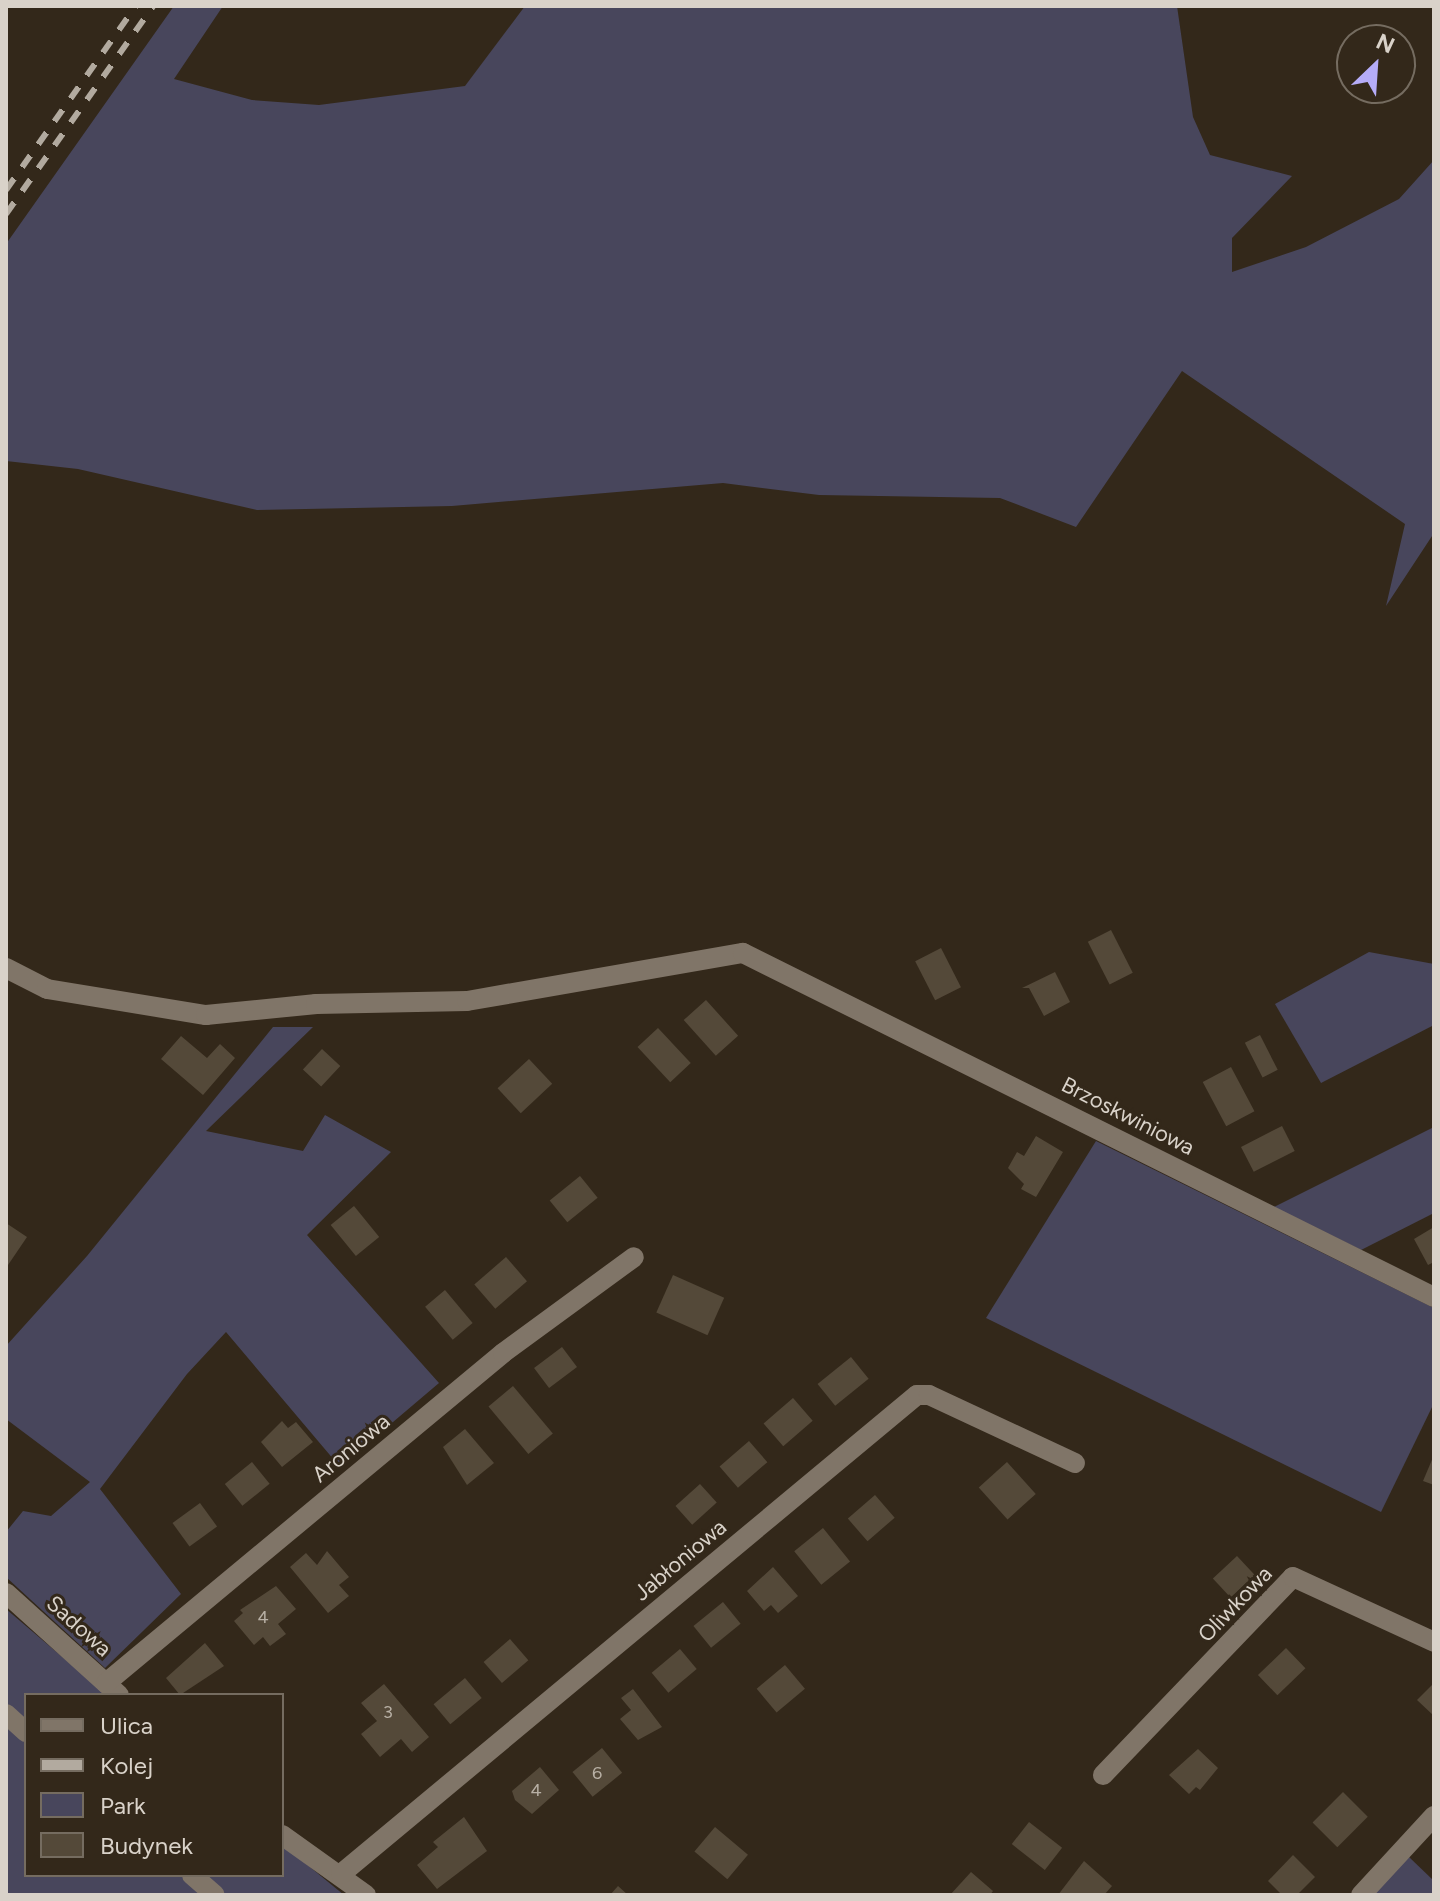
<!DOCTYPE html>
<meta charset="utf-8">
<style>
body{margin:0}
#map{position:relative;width:1440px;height:1901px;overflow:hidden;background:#33281a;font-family:Figtree,sans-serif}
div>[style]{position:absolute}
.green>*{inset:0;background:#48465c}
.building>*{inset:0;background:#544939;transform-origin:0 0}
.minor>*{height:20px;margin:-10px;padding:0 10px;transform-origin:10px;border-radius:10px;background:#807568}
.rail>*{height:6px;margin-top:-3px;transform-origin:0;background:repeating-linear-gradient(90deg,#b2aa9f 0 14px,transparent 0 28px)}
span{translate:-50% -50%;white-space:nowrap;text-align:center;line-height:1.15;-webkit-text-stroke:6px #33281a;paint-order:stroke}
.number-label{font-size:18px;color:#b8b0a5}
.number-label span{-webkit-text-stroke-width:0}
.street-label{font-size:22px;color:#d9d2c9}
.frame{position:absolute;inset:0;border:8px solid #d9d2c9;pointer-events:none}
.legend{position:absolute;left:24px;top:1693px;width:260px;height:184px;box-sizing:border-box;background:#33281a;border:2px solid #756c60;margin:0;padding:10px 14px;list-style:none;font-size:24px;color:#d9d2c9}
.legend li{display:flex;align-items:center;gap:16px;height:40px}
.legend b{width:40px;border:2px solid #756c60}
.north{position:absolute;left:1336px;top:24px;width:80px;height:80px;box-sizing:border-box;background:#33281a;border:2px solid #756c60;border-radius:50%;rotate:25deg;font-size:22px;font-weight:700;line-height:32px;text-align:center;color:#d9d2c9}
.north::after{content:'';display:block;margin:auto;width:28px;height:36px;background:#b5acf8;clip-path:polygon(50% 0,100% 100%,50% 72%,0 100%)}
</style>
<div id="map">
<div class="green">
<div style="clip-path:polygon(174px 6px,223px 6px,174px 79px,252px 100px,319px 105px,465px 86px,525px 6px,1177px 6px,1193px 117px,1210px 155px,1292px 176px,1232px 238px,1232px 272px,1306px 247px,1399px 199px,1434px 160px,1434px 533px,1386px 606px,1405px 524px,1182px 371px,1076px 527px,1000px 498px,819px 495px,723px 483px,452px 506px,257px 510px,78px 469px,6px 461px,6px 244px)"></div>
<div style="clip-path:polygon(1369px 952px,1434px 964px,1434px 1025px,1321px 1083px,1275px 1004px)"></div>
<div style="clip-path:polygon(273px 1027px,313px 1027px,206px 1131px,303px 1151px,325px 1115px,391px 1152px,307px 1235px,439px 1383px,340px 1467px,226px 1332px,187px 1374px,100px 1489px,181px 1594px,105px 1668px,6px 1577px,6px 1532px,23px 1511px,51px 1516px,90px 1482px,6px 1419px,6px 1346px,87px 1256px)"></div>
<div style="clip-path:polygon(1434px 1127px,1434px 1213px,1361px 1250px,1274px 1207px)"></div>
<div style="clip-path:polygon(1096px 1141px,1434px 1308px,1434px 1403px,1381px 1512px,986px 1318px)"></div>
<div style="clip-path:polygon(6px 1609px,107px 1695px,26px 1695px,26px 1875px,282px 1875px,282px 1844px,344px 1895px,6px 1895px)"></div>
<div style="clip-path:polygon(1409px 1857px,1434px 1881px,1434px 1895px,1371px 1895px)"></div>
</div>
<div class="building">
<div style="left:1111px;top:930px;width:48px;height:26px;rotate:63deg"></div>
<div style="left:941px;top:948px;width:44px;height:29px;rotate:63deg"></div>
<div style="clip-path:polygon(1055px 972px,1070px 1002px,1044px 1016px,1029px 988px,1022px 988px)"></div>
<div style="left:706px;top:1000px;width:48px;height:30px;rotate:48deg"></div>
<div style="left:658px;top:1028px;width:48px;height:28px;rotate:47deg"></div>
<div style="left:1260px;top:1035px;width:39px;height:17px;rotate:63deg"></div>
<div style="clip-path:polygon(181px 1036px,207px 1058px,220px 1044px,235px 1058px,203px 1095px,161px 1059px)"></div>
<div style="left:322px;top:1049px;width:25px;height:28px;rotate:43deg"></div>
<div style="left:529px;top:1059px;width:34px;height:43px;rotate:47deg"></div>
<div style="left:1231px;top:1067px;width:50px;height:32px;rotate:62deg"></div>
<div style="left:1282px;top:1126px;width:28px;height:46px;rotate:63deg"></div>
<div style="clip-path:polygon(1036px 1136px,1063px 1152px,1036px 1197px,1021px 1189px,1024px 1184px,1008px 1168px,1017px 1152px,1024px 1156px)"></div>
<div style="left:580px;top:1176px;width:28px;height:39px;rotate:51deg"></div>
<div style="left:354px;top:1206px;width:40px;height:30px;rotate:51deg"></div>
<div style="clip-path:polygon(6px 1223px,27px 1237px,6px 1268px)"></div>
<div style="clip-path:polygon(1434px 1227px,1434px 1262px,1428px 1265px,1414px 1239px)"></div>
<div style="left:506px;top:1257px;width:32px;height:42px;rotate:49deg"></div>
<div style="left:673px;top:1275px;width:56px;height:41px;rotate:24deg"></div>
<div style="left:445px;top:1290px;width:43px;height:26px;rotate:50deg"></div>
<div style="left:562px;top:1347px;width:25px;height:35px;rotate:53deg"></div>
<div style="left:851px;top:1357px;width:28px;height:43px;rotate:51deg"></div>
<div style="left:513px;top:1386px;width:62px;height:32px;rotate:50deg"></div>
<div style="left:793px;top:1398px;width:30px;height:39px;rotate:49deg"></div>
<div style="clip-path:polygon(282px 1421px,288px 1428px,296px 1422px,313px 1442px,282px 1467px,261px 1442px)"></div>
<div style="clip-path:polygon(465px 1429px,494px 1463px,467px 1485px,443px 1447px)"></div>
<div style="left:749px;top:1441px;width:28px;height:39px;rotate:49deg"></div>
<div style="clip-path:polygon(1434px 1455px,1434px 1485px,1423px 1481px)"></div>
<div style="left:252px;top:1462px;width:28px;height:35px;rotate:51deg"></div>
<div style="left:1007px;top:1462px;width:43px;height:38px;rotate:48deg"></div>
<div style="left:700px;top:1484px;width:25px;height:33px;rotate:48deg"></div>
<div style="left:875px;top:1495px;width:30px;height:36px;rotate:49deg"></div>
<div style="left:200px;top:1503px;width:29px;height:34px;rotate:54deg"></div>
<div style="left:823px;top:1528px;width:43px;height:37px;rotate:51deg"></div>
<div style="clip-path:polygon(327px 1551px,349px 1577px,339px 1585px,349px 1596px,328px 1613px,290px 1567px,306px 1553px,317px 1565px)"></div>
<div style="left:1237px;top:1556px;width:26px;height:33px;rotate:47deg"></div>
<div style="clip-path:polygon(773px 1567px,798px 1596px,778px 1613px,771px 1605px,764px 1611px,747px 1591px)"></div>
<div style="clip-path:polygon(276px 1586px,296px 1609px,278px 1624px,286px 1634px,270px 1646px,263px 1637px,254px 1645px,234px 1621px,243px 1613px,240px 1610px)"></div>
<div style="left:723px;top:1602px;width:28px;height:38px;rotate:51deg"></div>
<div style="left:510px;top:1639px;width:28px;height:35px;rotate:49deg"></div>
<div style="clip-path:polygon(205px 1643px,224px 1666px,180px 1695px,166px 1678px)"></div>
<div style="left:1286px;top:1648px;width:28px;height:39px;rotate:46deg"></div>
<div style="left:680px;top:1649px;width:26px;height:37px;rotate:50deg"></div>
<div style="left:785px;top:1665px;width:31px;height:37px;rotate:50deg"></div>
<div style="left:465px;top:1678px;width:26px;height:41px;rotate:50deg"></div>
<div style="clip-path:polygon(1434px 1683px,1434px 1716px,1417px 1700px)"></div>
<div style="clip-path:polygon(384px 1684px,429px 1737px,412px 1752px,401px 1739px,380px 1757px,361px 1734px,377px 1721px,361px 1703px)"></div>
<div style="clip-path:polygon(633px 1689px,662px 1727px,638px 1740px,620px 1719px,631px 1710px,621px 1698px)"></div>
<div style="left:602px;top:1748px;width:32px;height:38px;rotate:51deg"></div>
<div style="clip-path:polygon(1198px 1749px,1218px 1768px,1200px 1790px,1196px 1787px,1189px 1794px,1169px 1775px)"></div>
<div style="clip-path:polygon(540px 1767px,559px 1790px,532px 1814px,515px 1800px,512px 1791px)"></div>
<div style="left:1343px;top:1792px;width:35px;height:43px;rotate:45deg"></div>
<div style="clip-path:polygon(464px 1817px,487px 1851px,437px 1889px,417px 1865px,438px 1847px,433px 1842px)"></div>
<div style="left:1029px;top:1822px;width:42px;height:28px;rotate:38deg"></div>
<div style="left:715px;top:1827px;width:43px;height:32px;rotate:40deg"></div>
<div style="clip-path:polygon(1293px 1855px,1315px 1877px,1297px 1895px,1282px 1895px,1268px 1881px)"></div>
<div style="clip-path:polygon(1084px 1861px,1112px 1886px,1104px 1895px,1058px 1895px)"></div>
<div style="clip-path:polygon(971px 1872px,993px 1891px,990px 1895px,950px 1895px)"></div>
<div style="clip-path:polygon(618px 1886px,628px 1895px,610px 1895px)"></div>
</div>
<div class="minor">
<div style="left:6px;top:968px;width:46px;rotate:27.1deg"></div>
<div style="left:47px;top:989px;width:161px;rotate:9.3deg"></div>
<div style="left:206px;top:1015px;width:111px;rotate:-5.7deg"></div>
<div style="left:316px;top:1004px;width:151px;rotate:-1.1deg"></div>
<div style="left:467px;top:1001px;width:280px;rotate:-9.9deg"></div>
<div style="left:743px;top:953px;width:772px;rotate:26.47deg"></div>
<div style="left:6px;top:1593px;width:152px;rotate:42.1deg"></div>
<div style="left:106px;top:1683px;width:516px;rotate:-39.73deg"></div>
<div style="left:503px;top:1353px;width:162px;rotate:-36.2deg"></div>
<div style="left:6px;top:1714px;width:27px;rotate:42deg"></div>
<div style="left:1103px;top:1775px;width:274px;rotate:-46.2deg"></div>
<div style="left:1293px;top:1577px;width:155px;rotate:24.7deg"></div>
<div style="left:282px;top:1835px;width:103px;rotate:35.5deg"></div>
<div style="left:341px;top:1874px;width:749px;rotate:-39.75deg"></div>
<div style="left:917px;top:1395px;width:12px"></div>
<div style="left:929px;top:1395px;width:161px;rotate:25deg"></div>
<div style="left:192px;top:1875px;width:30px;rotate:41deg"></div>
<div style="left:1361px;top:1895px;width:108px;rotate:-47.3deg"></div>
</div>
<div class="rail">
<div style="left:6px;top:190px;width:225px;rotate:-54.8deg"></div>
<div style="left:6px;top:214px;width:255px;rotate:-54.7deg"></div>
</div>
<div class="number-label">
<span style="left:263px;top:1617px">4</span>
<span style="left:388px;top:1712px">3</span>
<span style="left:597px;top:1773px">6</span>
<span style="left:536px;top:1790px">4</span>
</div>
<div class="street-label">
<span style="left:1128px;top:1116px;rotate:27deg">Brzoskwiniowa</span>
<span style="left:351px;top:1448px;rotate:-40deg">Aroniowa</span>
<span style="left:680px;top:1560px;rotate:-40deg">Jabłoniowa</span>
<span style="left:1235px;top:1604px;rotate:-46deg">Oliwkowa</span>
<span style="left:79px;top:1626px;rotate:42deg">Sadowa</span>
</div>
<div class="frame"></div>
<ul class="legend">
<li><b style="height:10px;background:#807568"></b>Ulica</li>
<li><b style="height:10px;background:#b2aa9f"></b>Kolej</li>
<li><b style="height:22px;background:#48465c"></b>Park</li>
<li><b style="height:22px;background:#544939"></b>Budynek</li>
</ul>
<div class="north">N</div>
</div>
